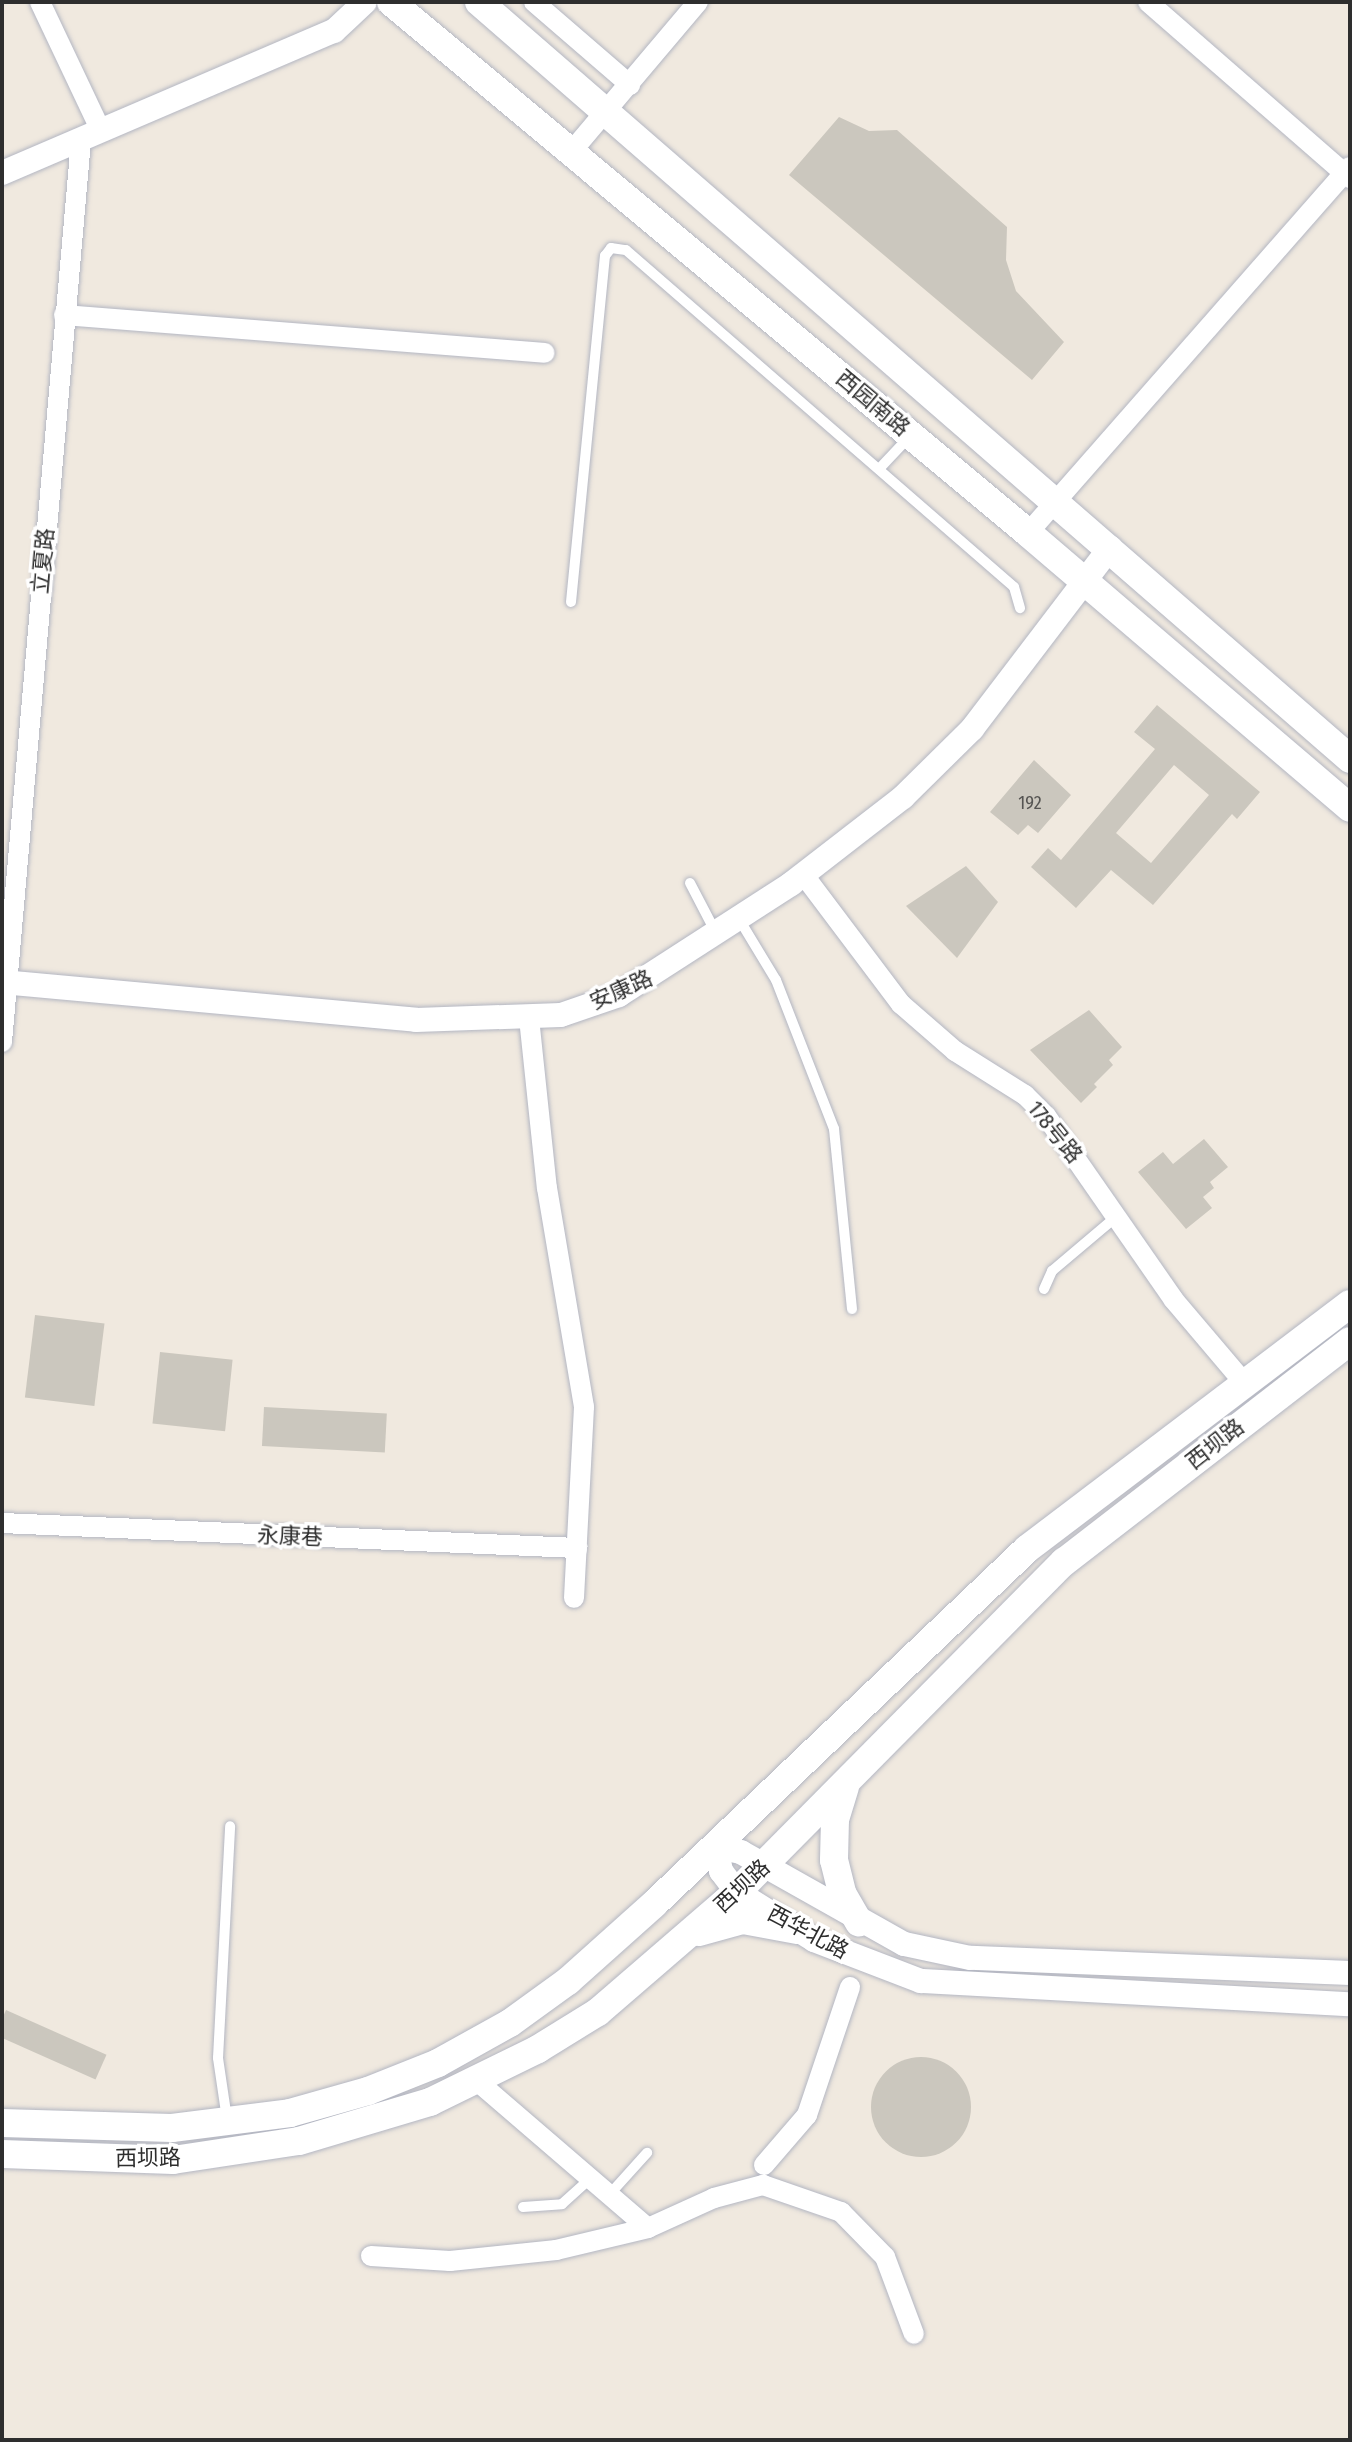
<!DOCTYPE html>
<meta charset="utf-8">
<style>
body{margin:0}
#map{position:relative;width:1352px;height:2442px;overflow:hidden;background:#f0e9df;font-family:"Fira Sans Condensed","Noto Sans SC",sans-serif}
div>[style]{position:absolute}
.building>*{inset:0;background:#cbc7be;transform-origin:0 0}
.round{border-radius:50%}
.roads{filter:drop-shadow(0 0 2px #b3b6c2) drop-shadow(0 0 2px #b3b6c2)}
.service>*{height:10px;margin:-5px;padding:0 5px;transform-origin:5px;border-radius:5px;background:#fff}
.minor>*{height:20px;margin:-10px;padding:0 10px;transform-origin:10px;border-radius:10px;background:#fff}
.tertiary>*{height:24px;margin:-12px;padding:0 12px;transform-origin:12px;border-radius:12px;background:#fff}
.secondary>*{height:28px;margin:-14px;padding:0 14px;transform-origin:14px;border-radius:14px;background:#fff}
span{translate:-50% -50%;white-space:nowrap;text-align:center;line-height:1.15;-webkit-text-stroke:7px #fff;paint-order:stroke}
.number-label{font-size:18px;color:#555452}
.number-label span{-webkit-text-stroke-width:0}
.street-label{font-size:22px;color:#2e2e2e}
.frame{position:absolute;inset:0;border:4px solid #2e2e2e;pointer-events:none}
</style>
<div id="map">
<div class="building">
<div style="clip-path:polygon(839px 117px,869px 131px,897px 130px,1007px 227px,1006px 260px,1016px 291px,1064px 342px,1032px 380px,789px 175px)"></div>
<div style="clip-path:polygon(evenodd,1157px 705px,1260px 792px,1237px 819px,1232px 814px,1153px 905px,1111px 870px,1076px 908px,1031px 867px,1048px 848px,1061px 860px,1155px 749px,1134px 732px,1157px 705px,1174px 765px,1209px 795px,1151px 863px,1116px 833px,1174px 765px)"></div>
<div style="clip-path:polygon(1034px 760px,1071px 795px,1038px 833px,1028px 825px,1018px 835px,990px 812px)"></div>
<div style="clip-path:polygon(966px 866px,998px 902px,957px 958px,906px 906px)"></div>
<div style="clip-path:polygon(1089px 1010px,1122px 1047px,1109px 1060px,1113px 1065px,1094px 1084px,1097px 1087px,1081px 1103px,1030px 1050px)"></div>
<div style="clip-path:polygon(1204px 1139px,1228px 1167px,1210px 1182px,1214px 1188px,1203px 1197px,1212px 1208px,1186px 1229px,1138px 1172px,1163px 1152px,1173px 1164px)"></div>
<div style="left:35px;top:1315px;width:70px;height:83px;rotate:7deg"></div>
<div style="left:160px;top:1352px;width:73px;height:72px;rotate:6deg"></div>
<div style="left:264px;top:1407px;width:123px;height:39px;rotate:3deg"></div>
<div style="left:6px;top:2010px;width:110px;height:27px;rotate:24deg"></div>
<div class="round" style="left:871px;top:2057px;width:100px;height:100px"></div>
</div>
<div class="roads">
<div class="service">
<div style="left:879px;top:469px;width:45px;rotate:-46.8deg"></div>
<div style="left:571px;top:602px;width:348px;rotate:-84.4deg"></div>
<div style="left:605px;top:256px;width:10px;rotate:-53deg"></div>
<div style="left:611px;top:248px;width:15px;rotate:8deg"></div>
<div style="left:626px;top:250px;width:514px;rotate:40.98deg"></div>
<div style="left:1014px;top:587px;width:22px;rotate:74deg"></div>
<div style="left:690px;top:883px;width:56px;rotate:62.5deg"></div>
<div style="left:739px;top:919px;width:71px;rotate:58.8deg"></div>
<div style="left:776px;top:980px;width:160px;rotate:68.7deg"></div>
<div style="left:834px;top:1129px;width:181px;rotate:84.3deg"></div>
<div style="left:1044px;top:1289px;width:20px;rotate:-66deg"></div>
<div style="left:1052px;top:1271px;width:85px;rotate:-40.2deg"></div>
<div style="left:227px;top:2119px;width:62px;rotate:-98.4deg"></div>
<div style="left:218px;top:2058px;width:232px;rotate:-87deg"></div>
<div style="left:609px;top:2195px;width:57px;rotate:-47.9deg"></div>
<div style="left:523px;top:2207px;width:39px;rotate:-4deg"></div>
<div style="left:562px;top:2204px;width:39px;rotate:-42deg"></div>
</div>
<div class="minor">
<div style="left:40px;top:2px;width:143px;rotate:64.7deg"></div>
<div style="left:534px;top:2px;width:127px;rotate:40.8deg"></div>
<div style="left:1148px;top:2px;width:268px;rotate:41.1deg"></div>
<div style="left:572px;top:151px;width:195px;rotate:-49.8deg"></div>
<div style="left:64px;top:315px;width:482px;rotate:4.5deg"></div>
<div style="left:1028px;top:533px;width:487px;rotate:-48.7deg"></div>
<div style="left:803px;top:874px;width:163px;rotate:53deg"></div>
<div style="left:901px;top:1004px;width:72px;rotate:41deg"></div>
<div style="left:955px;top:1051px;width:83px;rotate:32.2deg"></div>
<div style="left:1025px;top:1095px;width:30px;rotate:45deg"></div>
<div style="left:1046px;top:1116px;width:223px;rotate:55.2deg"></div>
<div style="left:1173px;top:1299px;width:111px;rotate:49.7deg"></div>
<div style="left:529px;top:1018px;width:171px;rotate:84deg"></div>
<div style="left:547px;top:1188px;width:222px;rotate:80.4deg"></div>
<div style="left:584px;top:1407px;width:191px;rotate:93deg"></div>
<div style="left:2px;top:1042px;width:905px;rotate:-84.99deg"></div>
<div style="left:2px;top:1523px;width:576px;rotate:2.49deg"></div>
<div style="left:477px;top:2081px;width:225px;rotate:40.7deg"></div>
<div style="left:764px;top:2165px;width:66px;rotate:-49.3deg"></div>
<div style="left:807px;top:2115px;width:135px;rotate:-71.4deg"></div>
<div style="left:371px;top:2256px;width:79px;rotate:3.6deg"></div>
<div style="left:450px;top:2261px;width:107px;rotate:-5.9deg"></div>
<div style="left:556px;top:2250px;width:95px;rotate:-13.4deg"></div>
<div style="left:648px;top:2228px;width:72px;rotate:-24.4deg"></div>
<div style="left:714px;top:2198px;width:51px;rotate:-14.9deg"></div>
<div style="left:763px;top:2185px;width:83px;rotate:19.1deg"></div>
<div style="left:841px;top:2212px;width:63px;rotate:45.6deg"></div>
<div style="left:885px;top:2257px;width:82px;rotate:69.4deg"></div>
</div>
<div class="tertiary">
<div style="left:2px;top:173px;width:361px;rotate:-23.2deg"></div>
<div style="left:334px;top:31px;width:42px;rotate:-43.1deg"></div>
<div style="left:2px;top:982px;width:416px;rotate:5.2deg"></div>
<div style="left:416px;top:1020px;width:145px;rotate:-2deg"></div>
<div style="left:561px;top:1015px;width:61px;rotate:-19deg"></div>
<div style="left:619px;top:995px;width:205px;rotate:-32.8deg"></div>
<div style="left:791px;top:884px;width:142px;rotate:-37.8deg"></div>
<div style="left:903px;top:797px;width:97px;rotate:-44.6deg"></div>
<div style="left:972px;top:729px;width:228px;rotate:-52.7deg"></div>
<div style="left:1350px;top:1973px;width:380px;rotate:-177.7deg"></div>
<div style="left:970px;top:1958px;width:67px;rotate:-168deg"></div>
<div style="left:904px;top:1944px;width:187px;rotate:-150.6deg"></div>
<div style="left:741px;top:1852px;width:25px;rotate:-169deg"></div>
<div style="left:716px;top:1847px;width:25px;rotate:78deg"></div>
<div style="left:721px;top:1871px;width:26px;rotate:53deg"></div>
<div style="left:737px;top:1892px;width:91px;rotate:31.9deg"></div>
<div style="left:814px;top:1940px;width:115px;rotate:21deg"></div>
<div style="left:921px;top:1981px;width:430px;rotate:3.1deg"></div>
</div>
<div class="secondary">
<div style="left:391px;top:2px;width:829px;rotate:39.81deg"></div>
<div style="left:1028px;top:533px;width:423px;rotate:40.5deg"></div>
<div style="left:479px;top:2px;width:1154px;rotate:40.99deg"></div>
<div style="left:845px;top:1787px;width:34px;rotate:107deg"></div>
<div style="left:835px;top:1819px;width:41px;rotate:91.4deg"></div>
<div style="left:834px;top:1860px;width:34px;rotate:76deg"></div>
<div style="left:842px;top:1893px;width:34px;rotate:60deg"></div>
<div style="left:699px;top:1932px;width:46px;rotate:-15.3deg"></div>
<div style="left:743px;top:1920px;width:55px;rotate:10.5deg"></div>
<div style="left:2px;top:2123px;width:170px;rotate:1.7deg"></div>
<div style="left:172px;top:2128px;width:119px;rotate:-7.2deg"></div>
<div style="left:290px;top:2113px;width:81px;rotate:-15.8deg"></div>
<div style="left:368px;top:2091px;width:75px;rotate:-21.8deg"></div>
<div style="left:438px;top:2063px;width:82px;rotate:-29.1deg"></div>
<div style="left:510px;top:2023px;width:72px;rotate:-35.9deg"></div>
<div style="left:568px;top:1981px;width:115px;rotate:-41.8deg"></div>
<div style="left:654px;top:1904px;width:515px;rotate:-43.58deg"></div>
<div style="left:1027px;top:1549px;width:405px;rotate:-37.2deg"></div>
<div style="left:2px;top:2154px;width:171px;rotate:2deg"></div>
<div style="left:173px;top:2160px;width:127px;rotate:-8.6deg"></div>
<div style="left:299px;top:2141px;width:137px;rotate:-16.6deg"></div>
<div style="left:430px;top:2102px;width:120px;rotate:-26.1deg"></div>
<div style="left:538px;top:2049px;width:70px;rotate:-31.7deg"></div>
<div style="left:598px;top:2012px;width:184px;rotate:-40.8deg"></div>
<div style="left:737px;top:1892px;width:465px;rotate:-45.3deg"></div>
<div style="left:1064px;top:1562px;width:361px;rotate:-37.7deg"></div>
</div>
</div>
<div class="number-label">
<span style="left:1030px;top:803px">192</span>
</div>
<div class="street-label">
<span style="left:873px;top:403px;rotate:40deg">西园南路</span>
<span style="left:43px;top:561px;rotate:-85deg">立夏路</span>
<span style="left:621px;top:990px;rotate:-24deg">安康路</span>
<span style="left:1055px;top:1132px;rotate:51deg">178号路</span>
<span style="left:1215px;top:1444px;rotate:-38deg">西坝路</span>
<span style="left:290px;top:1536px;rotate:2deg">永康巷</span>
<span style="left:742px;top:1886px;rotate:-43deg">西坝路</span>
<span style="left:808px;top:1932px;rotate:28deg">西华北路</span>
<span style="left:148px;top:2158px;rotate:-1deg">西坝路</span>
</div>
<div class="frame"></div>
</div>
